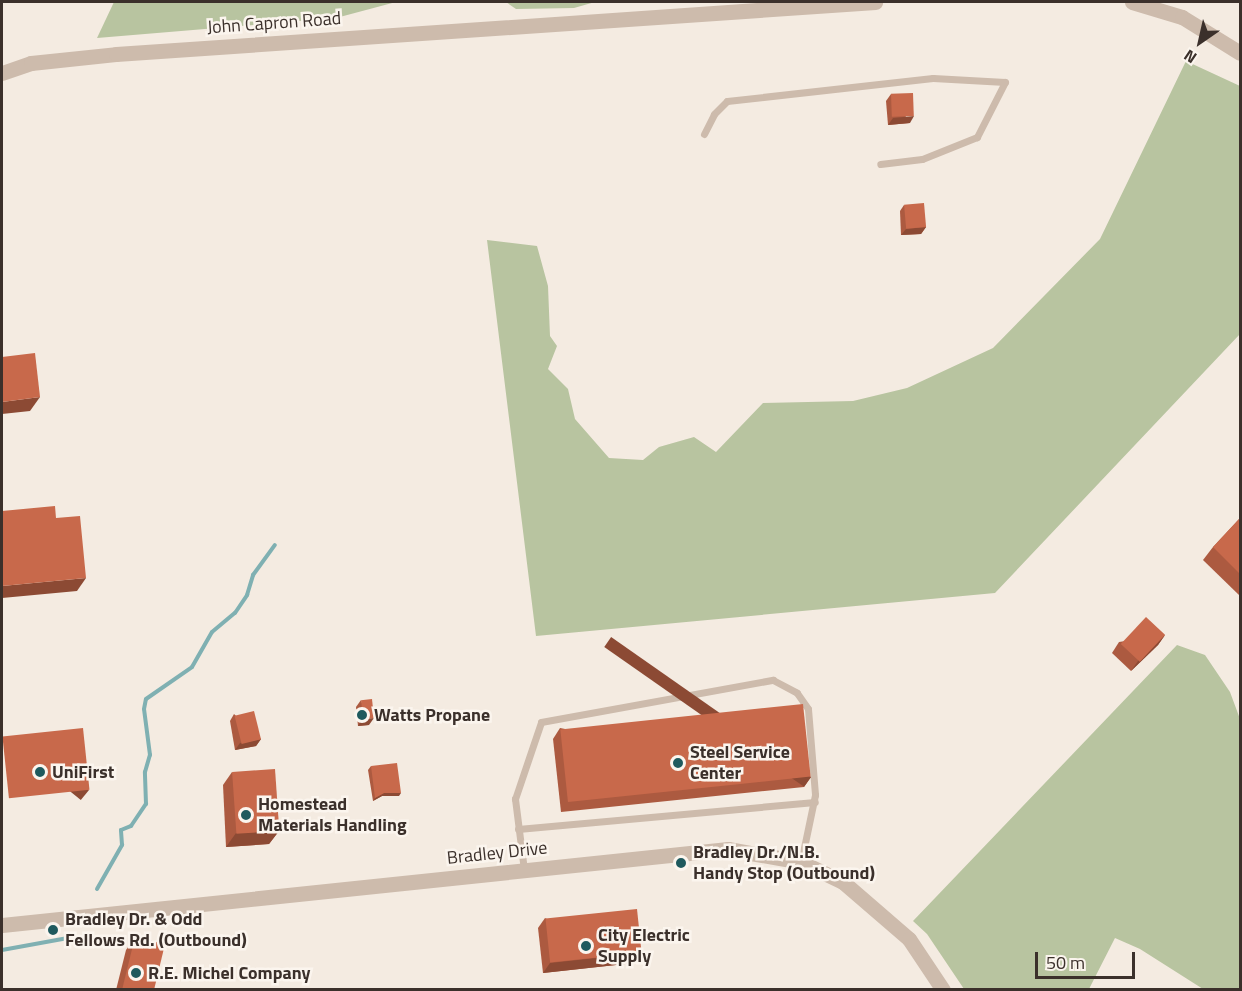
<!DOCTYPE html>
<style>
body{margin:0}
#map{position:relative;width:1242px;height:991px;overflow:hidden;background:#f4ebe1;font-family:"Titillium Web",sans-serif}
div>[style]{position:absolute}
.green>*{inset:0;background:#b8c4a0}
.stream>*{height:4px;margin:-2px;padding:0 2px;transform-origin:2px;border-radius:2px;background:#7fb0b2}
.service>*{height:7px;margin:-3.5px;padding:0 3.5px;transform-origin:3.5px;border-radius:3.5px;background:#cdbbac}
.tertiary>*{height:15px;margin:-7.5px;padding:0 7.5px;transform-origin:7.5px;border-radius:7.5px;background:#cdbbac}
.wall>*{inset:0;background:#ac5a40}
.shaded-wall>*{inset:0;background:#8c4a34;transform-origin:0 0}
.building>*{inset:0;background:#c8694b;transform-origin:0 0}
.dots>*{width:16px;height:16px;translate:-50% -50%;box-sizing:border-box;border:3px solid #fbf5ee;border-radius:50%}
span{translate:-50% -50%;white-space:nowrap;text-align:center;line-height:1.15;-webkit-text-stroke:5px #fbf5ee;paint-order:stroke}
.street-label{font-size:18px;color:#3b302b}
.poi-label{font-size:18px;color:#3b302b;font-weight:700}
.left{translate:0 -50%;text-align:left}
.frame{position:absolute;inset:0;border:3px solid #3b302b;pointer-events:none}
.north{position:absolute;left:1170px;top:12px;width:60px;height:60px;-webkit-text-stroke:4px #fbf5ee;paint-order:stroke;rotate:214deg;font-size:16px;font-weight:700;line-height:24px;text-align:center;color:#3b302b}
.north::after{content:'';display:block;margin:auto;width:21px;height:27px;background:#3b302b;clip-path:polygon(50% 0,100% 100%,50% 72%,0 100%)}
.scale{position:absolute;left:1035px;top:952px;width:100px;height:27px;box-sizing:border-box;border:3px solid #3b302b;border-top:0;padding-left:8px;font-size:18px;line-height:21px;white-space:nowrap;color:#3b302b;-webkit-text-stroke:4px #fbf5ee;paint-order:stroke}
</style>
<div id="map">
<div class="green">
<div style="clip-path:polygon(114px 2px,396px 2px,336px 18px,97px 38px)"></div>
<div style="clip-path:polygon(506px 2px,595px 2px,574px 8px,516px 9px)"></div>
<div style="clip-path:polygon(1186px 61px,1240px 86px,1240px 334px,995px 593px,536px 636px,487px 240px,537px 246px,548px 286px,550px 336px,557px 346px,548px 369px,568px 389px,575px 419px,609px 458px,643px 460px,659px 447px,694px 437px,716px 452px,763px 403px,853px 401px,907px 388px,993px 348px,1100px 239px)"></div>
<div style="clip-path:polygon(1177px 645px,1205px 655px,1230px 692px,1240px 719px,1240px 989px,1203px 989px,1140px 949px,1115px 938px,1089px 989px,964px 989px,927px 934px,913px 921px)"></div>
</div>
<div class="stream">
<div style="left:97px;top:889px;width:51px;rotate:-60.4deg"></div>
<div style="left:122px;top:845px;width:15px;rotate:-94deg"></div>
<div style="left:121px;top:830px;width:11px;rotate:-22deg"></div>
<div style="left:131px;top:826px;width:27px;rotate:-56deg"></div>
<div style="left:146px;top:804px;width:32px;rotate:-92deg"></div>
<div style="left:145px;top:772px;width:18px;rotate:-74deg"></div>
<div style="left:150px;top:755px;width:46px;rotate:-97.4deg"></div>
<div style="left:144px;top:709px;width:10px;rotate:-79deg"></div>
<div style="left:146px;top:699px;width:56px;rotate:-34.8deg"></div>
<div style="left:192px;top:667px;width:40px;rotate:-60.3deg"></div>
<div style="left:212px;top:632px;width:30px;rotate:-40deg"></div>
<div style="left:235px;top:613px;width:22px;rotate:-56deg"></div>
<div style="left:247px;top:595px;width:21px;rotate:-73deg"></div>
<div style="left:253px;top:575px;width:37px;rotate:-54deg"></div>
<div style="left:2px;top:950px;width:67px;rotate:-10.3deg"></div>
</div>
<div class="service">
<div style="left:704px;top:134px;width:22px;rotate:-63deg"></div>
<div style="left:714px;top:114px;width:18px;rotate:-45deg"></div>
<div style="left:727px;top:101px;width:207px;rotate:-6.4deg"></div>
<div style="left:933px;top:78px;width:72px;rotate:3.2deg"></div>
<div style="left:1005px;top:82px;width:62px;rotate:117deg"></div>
<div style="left:977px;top:137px;width:59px;rotate:158.2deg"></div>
<div style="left:922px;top:159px;width:42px;rotate:173.2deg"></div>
<div style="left:518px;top:829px;width:298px;rotate:-5.2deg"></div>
<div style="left:524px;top:870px;width:72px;rotate:-97.2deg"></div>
<div style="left:515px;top:799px;width:81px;rotate:-71.3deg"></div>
<div style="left:541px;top:722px;width:236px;rotate:-10.3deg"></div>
<div style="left:773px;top:680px;width:27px;rotate:28deg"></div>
<div style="left:797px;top:693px;width:19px;rotate:55deg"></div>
<div style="left:808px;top:709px;width:86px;rotate:85.3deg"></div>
<div style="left:815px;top:795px;width:68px;rotate:101.8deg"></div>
</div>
<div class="tertiary">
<div style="left:1132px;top:2px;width:52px;rotate:16.7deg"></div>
<div style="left:1182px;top:17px;width:68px;rotate:31.8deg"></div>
<div style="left:2px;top:73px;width:31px;rotate:-19deg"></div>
<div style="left:31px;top:63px;width:85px;rotate:-6deg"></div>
<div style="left:116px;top:54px;width:761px;rotate:-3.92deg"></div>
<div style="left:2px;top:925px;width:730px;rotate:-5.98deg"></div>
<div style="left:728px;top:849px;width:74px;rotate:10.1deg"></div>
<div style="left:801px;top:862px;width:47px;rotate:25.5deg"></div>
<div style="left:843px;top:882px;width:87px;rotate:40.8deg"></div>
<div style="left:909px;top:939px;width:61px;rotate:56.3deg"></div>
</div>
<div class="wall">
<div style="clip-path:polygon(891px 94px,910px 123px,888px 125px,886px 101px)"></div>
<div style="clip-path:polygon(904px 205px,926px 227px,921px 234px,901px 235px,900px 211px)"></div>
<div style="clip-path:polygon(1240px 518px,1240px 596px,1203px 560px,1213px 547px)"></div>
<div style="clip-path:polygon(1165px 635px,1158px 645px,1131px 671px,1112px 653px,1119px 642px)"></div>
<div style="clip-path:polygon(361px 700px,369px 725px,358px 726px,356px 707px)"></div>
<div style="clip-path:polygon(234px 714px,261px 739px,256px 746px,235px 750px,230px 721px)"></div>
<div style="clip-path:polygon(560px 728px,811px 777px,804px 787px,561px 812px,553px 739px)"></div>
<div style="clip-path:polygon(371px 766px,399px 796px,382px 796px,373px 801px,368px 770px)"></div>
<div style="clip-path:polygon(232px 772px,279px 831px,269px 844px,226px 847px,223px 785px)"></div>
<div style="clip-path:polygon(545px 918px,634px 963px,543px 973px,538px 928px)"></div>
<div style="clip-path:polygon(135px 937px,154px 990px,116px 990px,126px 950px)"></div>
</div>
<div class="shaded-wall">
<div style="clip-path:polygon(914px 116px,910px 123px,888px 125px,893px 118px)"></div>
<div style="clip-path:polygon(926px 227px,921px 234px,901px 235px,906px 229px)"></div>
<div style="clip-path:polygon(40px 397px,30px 411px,2px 414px,2px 402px)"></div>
<div style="clip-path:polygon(86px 578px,77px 591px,2px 598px,2px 586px)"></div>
<div style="clip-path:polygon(1165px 635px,1158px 645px,1131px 671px,1138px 661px)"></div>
<div style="clip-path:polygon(374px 718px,369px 725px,358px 726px,362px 719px)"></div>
<div style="clip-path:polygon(261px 739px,256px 746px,235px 750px,240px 743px)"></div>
<div style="left:811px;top:777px;width:12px;height:244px;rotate:125deg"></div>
<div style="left:89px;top:790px;width:13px;height:87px;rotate:129deg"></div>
<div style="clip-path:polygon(384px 793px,401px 793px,399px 796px,382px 796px,373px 801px,375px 798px)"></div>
<div style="clip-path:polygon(279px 831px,269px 844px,226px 847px,236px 833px)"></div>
<div style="clip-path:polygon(642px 953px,634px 963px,543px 973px,550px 963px)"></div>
</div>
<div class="building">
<div style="left:913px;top:93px;width:23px;height:22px;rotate:88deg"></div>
<div style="left:924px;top:203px;width:24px;height:20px;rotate:85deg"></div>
<div style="clip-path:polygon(35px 353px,40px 397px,2px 402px,2px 357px)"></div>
<div style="clip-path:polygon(55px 506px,56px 518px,80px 516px,86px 578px,2px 586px,2px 511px)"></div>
<div style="clip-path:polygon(1240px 518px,1240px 574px,1213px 547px)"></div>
<div style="left:1146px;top:617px;width:26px;height:37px;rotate:43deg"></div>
<div style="left:372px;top:699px;width:19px;height:11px;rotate:84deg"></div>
<div style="left:803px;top:704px;width:73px;height:244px;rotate:84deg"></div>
<div style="left:254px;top:711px;width:29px;height:20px;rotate:76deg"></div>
<div style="left:83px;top:728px;width:62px;height:81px;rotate:84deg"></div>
<div style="clip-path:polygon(397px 763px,401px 793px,384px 793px,375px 798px,371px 766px)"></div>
<div style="left:275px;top:769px;width:62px;height:43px;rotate:86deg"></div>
<div style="left:637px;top:909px;width:44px;height:92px;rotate:84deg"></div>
<div style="clip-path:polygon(135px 937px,165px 944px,154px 990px,122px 990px)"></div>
</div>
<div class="dots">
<div style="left:362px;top:715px;background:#1f5a5e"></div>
<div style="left:678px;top:763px;background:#1f5a5e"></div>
<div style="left:40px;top:772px;background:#1f5a5e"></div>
<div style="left:246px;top:815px;background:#1f5a5e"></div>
<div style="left:681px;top:863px;background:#1f5a5e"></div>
<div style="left:53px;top:930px;background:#1f5a5e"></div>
<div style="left:586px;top:946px;background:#1f5a5e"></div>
<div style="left:136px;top:973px;background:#1f5a5e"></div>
</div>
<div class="street-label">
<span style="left:274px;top:23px;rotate:-4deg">John Capron Road</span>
<span style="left:497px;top:853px;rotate:-6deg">Bradley Drive</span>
</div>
<div class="poi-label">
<span class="left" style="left:374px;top:715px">Watts Propane</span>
<span class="left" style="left:690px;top:763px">Steel Service<br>Center</span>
<span class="left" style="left:52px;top:772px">UniFirst</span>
<span class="left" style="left:258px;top:815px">Homestead<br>Materials Handling</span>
<span class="left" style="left:693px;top:863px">Bradley Dr./N.B.<br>Handy Stop (Outbound)</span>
<span class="left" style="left:65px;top:930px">Bradley Dr. &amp; Odd<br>Fellows Rd. (Outbound)</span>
<span class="left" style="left:598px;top:946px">City Electric<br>Supply</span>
<span class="left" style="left:148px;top:973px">R.E. Michel Company</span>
</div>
<div class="frame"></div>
<div class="north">N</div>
<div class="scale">50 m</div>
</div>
